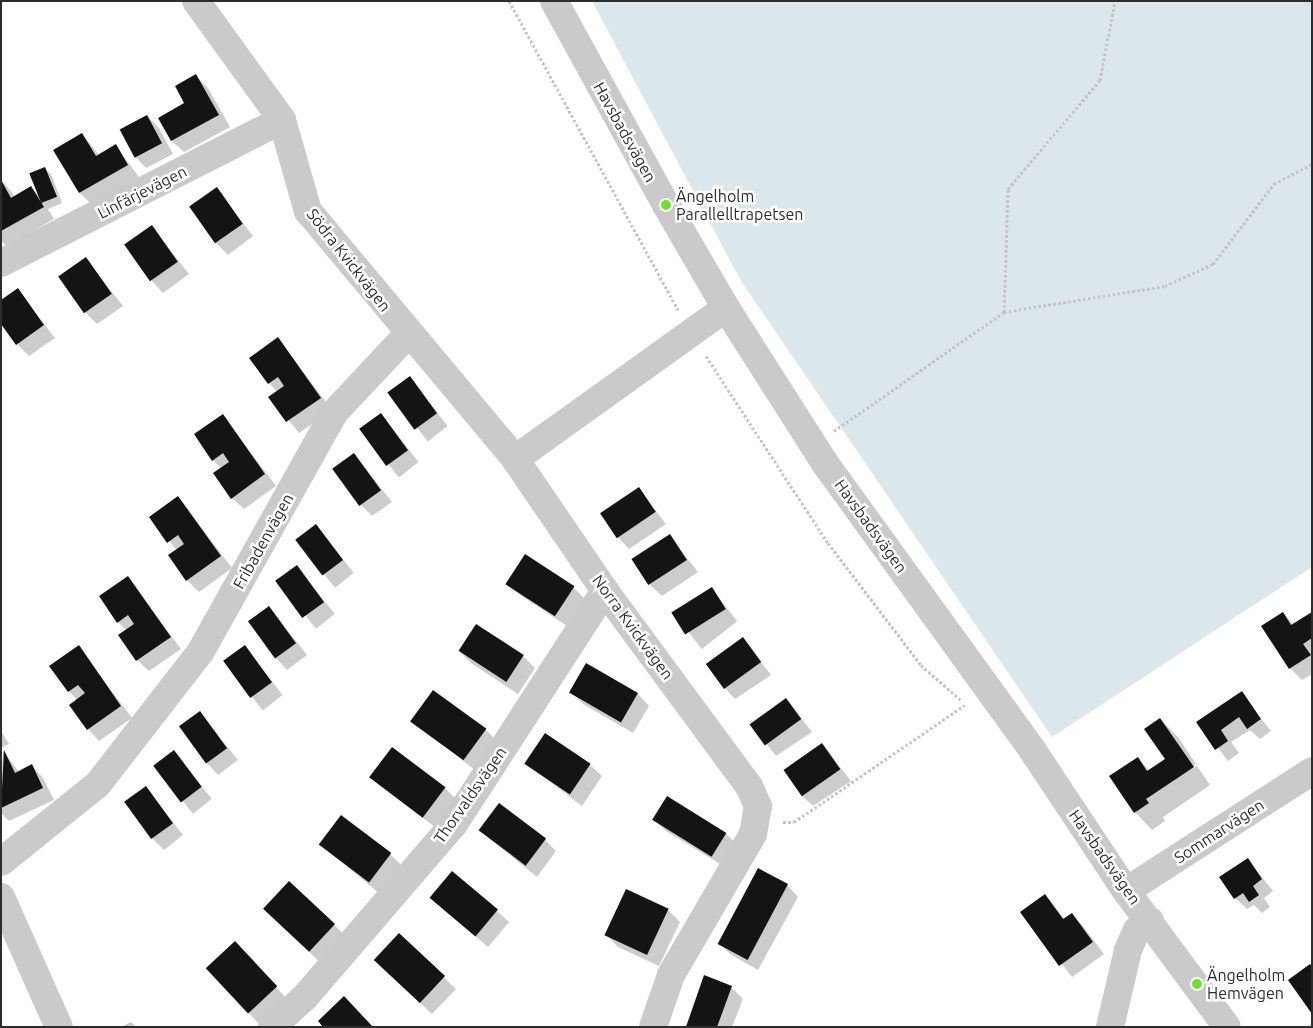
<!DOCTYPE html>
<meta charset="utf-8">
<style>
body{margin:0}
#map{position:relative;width:1313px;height:1028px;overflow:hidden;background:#fff;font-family:Ubuntu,sans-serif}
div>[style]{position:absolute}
.green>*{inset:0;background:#dbe7ea}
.shadow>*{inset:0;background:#0003;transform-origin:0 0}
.building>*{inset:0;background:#141414;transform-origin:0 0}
.path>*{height:3px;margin-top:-1.5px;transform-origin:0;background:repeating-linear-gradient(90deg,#c4c4c4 0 2.5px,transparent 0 5px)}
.street>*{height:28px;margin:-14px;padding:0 14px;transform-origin:14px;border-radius:14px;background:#cacaca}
.dots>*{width:14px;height:14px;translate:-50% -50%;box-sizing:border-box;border:2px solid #fff;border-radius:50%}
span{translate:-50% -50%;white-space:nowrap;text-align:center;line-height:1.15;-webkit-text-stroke:5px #fff;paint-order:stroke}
.street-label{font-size:16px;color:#2d2d2d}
.poi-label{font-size:16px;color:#2d2d2d}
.left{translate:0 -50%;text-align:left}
.frame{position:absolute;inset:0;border:2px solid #2d2d2d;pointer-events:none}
</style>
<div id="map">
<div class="green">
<div style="clip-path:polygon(592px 1px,1312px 1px,1312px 567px,1052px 737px,741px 281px)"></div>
</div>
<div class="shadow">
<div style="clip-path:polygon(196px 76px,208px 88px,230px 127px,184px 152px,172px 141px,160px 118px,186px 104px)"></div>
<div style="clip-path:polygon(147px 116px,159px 128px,173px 154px,146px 168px,135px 156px)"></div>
<div style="clip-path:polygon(82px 134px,99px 155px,116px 146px,139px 177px,91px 204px,80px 193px)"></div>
<div style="clip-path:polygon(45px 169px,51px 174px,62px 203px,48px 209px,54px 219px,7px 246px,1px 241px,1px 179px,15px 197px,31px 188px,43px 199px)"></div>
<div style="clip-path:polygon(216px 189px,253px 236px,228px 255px,216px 243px)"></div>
<div style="clip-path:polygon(152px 227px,189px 274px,163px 293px,152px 281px)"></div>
<div style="clip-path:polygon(86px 259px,123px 306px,97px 324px,86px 313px)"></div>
<div style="clip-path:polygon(17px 290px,55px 338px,29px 356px,17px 344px)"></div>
<div style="clip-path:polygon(278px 339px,332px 410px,299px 433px,270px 397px,277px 392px,269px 383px)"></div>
<div style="left:410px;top:378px;width:61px;height:25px;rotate:52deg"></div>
<div style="left:381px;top:414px;width:61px;height:25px;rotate:52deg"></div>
<div style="clip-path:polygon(223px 416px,276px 486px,244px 509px,232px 498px,222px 469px,213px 460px)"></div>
<div style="clip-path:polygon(354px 454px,392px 502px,372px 516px,361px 505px)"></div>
<div style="clip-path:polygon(639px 489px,666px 524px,629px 549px,618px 537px)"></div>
<div style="clip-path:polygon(178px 497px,232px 568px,199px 592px,187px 580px,177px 551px,151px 517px)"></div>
<div style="left:316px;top:526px;width:60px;height:24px;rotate:51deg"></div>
<div style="clip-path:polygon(669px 535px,698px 572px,662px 596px,650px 585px)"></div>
<div style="clip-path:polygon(526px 556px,573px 587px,585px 599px,567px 626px,520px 595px,508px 584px)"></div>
<div style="left:297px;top:567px;width:60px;height:24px;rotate:51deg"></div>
<div style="clip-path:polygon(128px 578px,181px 649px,149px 671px,137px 660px,127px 631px,118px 622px)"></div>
<div style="left:712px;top:589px;width:41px;height:45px;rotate:52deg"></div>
<div style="clip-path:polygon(269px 607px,307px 655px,287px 670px,276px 658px)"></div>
<div style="clip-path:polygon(1283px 613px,1294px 625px,1312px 613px,1312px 674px,1302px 680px,1290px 668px)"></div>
<div style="clip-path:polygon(476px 625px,523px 656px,535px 668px,518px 694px,471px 663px,459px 651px)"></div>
<div style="clip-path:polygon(743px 639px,771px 675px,735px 699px,724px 687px)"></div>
<div style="clip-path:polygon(78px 647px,132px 718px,99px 741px,88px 729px,77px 700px,69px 691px)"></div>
<div style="left:245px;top:647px;width:61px;height:25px;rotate:52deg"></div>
<div style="clip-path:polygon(587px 665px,638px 694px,649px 706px,633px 733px,583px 704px,571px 692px)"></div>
<div style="clip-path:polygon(1241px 693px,1271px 731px,1260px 739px,1250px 730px,1231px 742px,1239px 753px,1228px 761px,1198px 722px)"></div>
<div style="clip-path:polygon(786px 699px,812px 732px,776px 756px,750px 723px)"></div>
<div style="clip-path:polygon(200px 713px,238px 760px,218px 775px,207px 763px)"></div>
<div style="clip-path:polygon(1160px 719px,1178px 737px,1196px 764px,1180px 775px,1197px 766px,1210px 785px,1163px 817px,1165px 821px,1152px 830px,1135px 812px,1138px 759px,1150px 771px,1167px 759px)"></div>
<div style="clip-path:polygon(412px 721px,485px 729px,497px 741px,475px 770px)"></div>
<div style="clip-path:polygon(1px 731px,9px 744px,1px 748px)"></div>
<div style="clip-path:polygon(822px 744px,851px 781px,813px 806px,801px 795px)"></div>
<div style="clip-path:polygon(3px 751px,19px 772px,32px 766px,43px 778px,54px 800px,9px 821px,1px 813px)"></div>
<div style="left:174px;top:752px;width:60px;height:24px;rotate:51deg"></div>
<div style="clip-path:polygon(526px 764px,590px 765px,602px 776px,582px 806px)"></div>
<div style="clip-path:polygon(371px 777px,445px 788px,457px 800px,436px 828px)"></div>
<div style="clip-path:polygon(145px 787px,183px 835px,164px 850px,152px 838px)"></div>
<div style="clip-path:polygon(654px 820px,726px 834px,738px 845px,725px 867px,666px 831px)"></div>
<div style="clip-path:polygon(479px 830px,545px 840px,556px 851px,537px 877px)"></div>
<div style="clip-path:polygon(320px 844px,390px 854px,402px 866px,380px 894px)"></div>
<div style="clip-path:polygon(1248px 860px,1273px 891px,1264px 898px,1270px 907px,1262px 913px,1254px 905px,1247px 909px,1235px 898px)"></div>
<div style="clip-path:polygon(787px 885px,798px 897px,758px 970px,730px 954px,718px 942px)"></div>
<div style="clip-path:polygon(1045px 896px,1065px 919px,1071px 914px,1083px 926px,1104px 954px,1072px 977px,1022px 912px)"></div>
<div style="clip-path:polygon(431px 898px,497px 911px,509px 922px,488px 947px)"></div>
<div style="clip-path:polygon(668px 910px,680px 922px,659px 966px,618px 947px,606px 935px)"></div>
<div style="clip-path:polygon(276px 921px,334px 925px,346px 936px,321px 963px)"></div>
<div style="clip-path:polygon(399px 935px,456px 989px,432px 1014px,387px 972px)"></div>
<div style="clip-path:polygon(246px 955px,287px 999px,260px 1025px,207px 968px)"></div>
<div style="clip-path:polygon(705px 977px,731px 987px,743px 999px,732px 1027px,686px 1026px)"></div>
<div style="clip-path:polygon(131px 1022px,136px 1027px,121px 1027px)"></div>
</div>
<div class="building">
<div style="clip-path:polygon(196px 74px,219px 115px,171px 141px,158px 118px,184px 103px,175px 86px)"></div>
<div style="left:147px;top:115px;width:32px;height:31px;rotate:62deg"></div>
<div style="clip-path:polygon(82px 133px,96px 156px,116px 144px,128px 165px,79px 193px,53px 150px)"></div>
<div style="left:45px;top:167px;width:32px;height:17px;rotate:68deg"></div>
<div style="clip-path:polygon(1px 180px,11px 198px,31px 186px,44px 207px,1px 231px)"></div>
<div style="left:217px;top:187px;width:45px;height:34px;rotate:55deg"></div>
<div style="left:152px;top:225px;width:45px;height:34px;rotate:55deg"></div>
<div style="left:86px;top:257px;width:45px;height:34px;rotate:55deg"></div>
<div style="clip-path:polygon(18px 288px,44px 325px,16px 345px,1px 324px,1px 300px)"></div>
<div style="clip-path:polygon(278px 337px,321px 398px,286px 422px,268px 397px,284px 386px,278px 377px,268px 384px,249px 358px)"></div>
<div style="left:410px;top:376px;width:46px;height:28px;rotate:54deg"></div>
<div style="left:381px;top:413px;width:46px;height:27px;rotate:54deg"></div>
<div style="clip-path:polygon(223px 414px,265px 474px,231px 499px,213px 473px,229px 462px,223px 453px,212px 461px,194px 434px)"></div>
<div style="left:354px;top:453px;width:46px;height:27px;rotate:54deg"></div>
<div style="left:639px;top:487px;width:30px;height:47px;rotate:56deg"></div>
<div style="clip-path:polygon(178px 496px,221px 556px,186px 581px,168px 555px,184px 544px,178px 535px,167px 543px,149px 517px)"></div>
<div style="left:316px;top:524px;width:45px;height:26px;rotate:53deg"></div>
<div style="left:670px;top:534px;width:31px;height:46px;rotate:57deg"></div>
<div style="left:525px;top:554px;width:59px;height:36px;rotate:33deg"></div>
<div style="left:297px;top:565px;width:46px;height:27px;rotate:54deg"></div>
<div style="clip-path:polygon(128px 576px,171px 637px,136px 661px,118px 635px,134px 624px,128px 615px,117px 623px,99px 596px)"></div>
<div style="left:712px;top:587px;width:26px;height:48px;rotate:58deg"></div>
<div style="left:269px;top:606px;width:46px;height:26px;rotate:54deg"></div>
<div style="clip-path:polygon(1283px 612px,1291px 625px,1312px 612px,1312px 638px,1303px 644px,1311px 655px,1289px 669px,1261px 626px)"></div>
<div style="left:476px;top:624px;width:57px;height:32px;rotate:33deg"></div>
<div style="left:743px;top:637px;width:31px;height:46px;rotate:54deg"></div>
<div style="clip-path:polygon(79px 645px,121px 706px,87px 730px,69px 705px,85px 693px,78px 685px,68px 692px,49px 666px)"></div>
<div style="left:245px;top:645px;width:46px;height:27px;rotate:54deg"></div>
<div style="left:586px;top:663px;width:60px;height:34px;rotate:30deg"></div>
<div style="left:433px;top:690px;width:66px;height:39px;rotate:36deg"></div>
<div style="clip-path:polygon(1242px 691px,1261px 719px,1247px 729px,1239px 717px,1221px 730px,1228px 741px,1215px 750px,1196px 722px)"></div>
<div style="left:786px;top:698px;width:26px;height:45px;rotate:54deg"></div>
<div style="left:200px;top:711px;width:46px;height:26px;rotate:54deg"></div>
<div style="clip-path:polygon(1160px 718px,1194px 767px,1146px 799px,1149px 803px,1134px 813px,1109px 776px,1138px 757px,1147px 771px,1165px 759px,1144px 729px)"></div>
<div style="left:545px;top:733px;width:55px;height:37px;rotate:34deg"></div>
<div style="left:822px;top:743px;width:32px;height:47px;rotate:55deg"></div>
<div style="left:392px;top:747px;width:67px;height:38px;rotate:37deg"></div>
<div style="clip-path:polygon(4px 750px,15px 773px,32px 764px,43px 788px,1px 808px)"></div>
<div style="left:174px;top:750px;width:46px;height:26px;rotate:53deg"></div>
<div style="left:146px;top:786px;width:46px;height:27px;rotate:54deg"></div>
<div style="left:667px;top:796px;width:70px;height:28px;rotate:32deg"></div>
<div style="left:499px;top:803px;width:59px;height:34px;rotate:37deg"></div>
<div style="left:341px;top:815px;width:63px;height:37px;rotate:37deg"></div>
<div style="clip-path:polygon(1248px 858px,1262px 879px,1253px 886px,1259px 895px,1249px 902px,1243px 893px,1234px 899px,1219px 877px)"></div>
<div style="left:758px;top:868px;width:34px;height:86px;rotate:28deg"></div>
<div style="left:452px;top:871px;width:60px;height:35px;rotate:40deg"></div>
<div style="left:289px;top:881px;width:63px;height:38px;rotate:43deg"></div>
<div style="left:626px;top:889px;width:47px;height:51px;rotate:25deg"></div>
<div style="clip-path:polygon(1045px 894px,1063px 919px,1072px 913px,1093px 942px,1059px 966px,1020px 912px)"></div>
<div style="left:399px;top:933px;width:63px;height:37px;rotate:43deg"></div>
<div style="left:235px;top:941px;width:62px;height:40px;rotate:47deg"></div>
<div style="clip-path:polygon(1310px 964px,1312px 967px,1312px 1014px,1288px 980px)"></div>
<div style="clip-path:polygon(704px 975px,732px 986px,717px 1027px,686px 1027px)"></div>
<div style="clip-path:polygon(344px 996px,373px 1027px,323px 1027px,318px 1021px)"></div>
</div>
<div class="path">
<div style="left:509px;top:1px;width:352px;rotate:61.3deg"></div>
<div style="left:1004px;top:312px;width:123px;rotate:-88.1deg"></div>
<div style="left:1008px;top:189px;width:143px;rotate:-49.8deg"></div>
<div style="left:1100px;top:80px;width:80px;rotate:-79.2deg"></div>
<div style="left:706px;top:356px;width:223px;rotate:56.9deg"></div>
<div style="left:828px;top:543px;width:153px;rotate:52.7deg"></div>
<div style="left:921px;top:665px;width:55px;rotate:41.3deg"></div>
<div style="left:834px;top:431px;width:208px;rotate:-35deg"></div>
<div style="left:1004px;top:312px;width:163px;rotate:-9.2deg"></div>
<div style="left:1165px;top:286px;width:53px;rotate:-24.6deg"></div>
<div style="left:1213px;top:264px;width:101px;rotate:-52.7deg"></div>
<div style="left:1274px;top:184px;width:43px;rotate:-27.8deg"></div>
<div style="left:783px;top:822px;width:11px"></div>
<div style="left:794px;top:822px;width:207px;rotate:-34.4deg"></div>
</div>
<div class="street">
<div style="left:196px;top:1px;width:147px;rotate:54.1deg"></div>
<div style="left:282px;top:120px;width:95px;rotate:74.1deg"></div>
<div style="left:308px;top:211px;width:323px;rotate:50.1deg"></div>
<div style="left:515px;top:459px;width:160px;rotate:55.7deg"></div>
<div style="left:605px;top:591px;width:242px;rotate:53.6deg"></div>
<div style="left:749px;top:786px;width:22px;rotate:66deg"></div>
<div style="left:758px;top:806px;width:28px;rotate:100deg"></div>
<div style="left:753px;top:834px;width:163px;rotate:120.2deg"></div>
<div style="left:671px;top:975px;width:55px;rotate:109.1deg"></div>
<div style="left:554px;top:1px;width:233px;rotate:61.2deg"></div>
<div style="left:666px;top:205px;width:119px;rotate:59.8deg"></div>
<div style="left:726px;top:308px;width:183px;rotate:57.5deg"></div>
<div style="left:824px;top:462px;width:357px;rotate:54.1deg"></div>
<div style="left:1033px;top:751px;width:168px;rotate:56.4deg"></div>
<div style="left:1126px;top:891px;width:169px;rotate:53.4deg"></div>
<div style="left:1px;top:263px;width:315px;rotate:-27deg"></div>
<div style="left:515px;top:459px;width:259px;rotate:-35.6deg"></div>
<div style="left:1px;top:862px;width:124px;rotate:-38.8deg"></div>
<div style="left:98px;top:784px;width:168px;rotate:-52.2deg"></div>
<div style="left:201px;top:651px;width:273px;rotate:-60.8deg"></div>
<div style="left:334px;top:413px;width:108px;rotate:-46.9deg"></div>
<div style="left:1126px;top:891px;width:221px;rotate:-32.8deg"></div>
<div style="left:1px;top:897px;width:142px;rotate:66deg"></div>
<div style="left:272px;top:1027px;width:45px;rotate:-42.3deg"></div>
<div style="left:305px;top:997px;width:228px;rotate:-49.3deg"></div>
<div style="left:454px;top:824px;width:278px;rotate:-57.1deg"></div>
<div style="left:1110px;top:1027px;width:79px;rotate:-76.8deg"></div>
<div style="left:1128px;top:950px;width:22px;rotate:-66deg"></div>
<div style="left:1137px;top:930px;width:16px;rotate:-35deg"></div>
</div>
<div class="dots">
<div style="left:666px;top:205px;background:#72dd36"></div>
<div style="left:1197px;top:984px;background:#72dd36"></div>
</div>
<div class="street-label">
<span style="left:625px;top:132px;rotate:61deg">Havsbadsvägen</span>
<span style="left:142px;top:192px;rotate:-27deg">Linfärjevägen</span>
<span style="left:349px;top:260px;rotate:52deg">Södra Kvickvägen</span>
<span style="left:871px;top:526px;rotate:54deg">Havsbadsvägen</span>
<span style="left:263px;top:541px;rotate:-61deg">Fribadenvägen</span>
<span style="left:633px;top:627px;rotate:54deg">Norra Kvickvägen</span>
<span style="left:470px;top:795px;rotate:-55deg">Thorvaldsvägen</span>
<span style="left:1219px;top:831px;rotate:-33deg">Sommarvägen</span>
<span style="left:1105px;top:857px;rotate:55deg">Havsbadsvägen</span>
</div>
<div class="poi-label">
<span class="left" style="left:676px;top:205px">Ängelholm<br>Parallelltrapetsen</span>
<span class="left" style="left:1207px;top:984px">Ängelholm<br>Hemvägen</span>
</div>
<div class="frame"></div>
</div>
